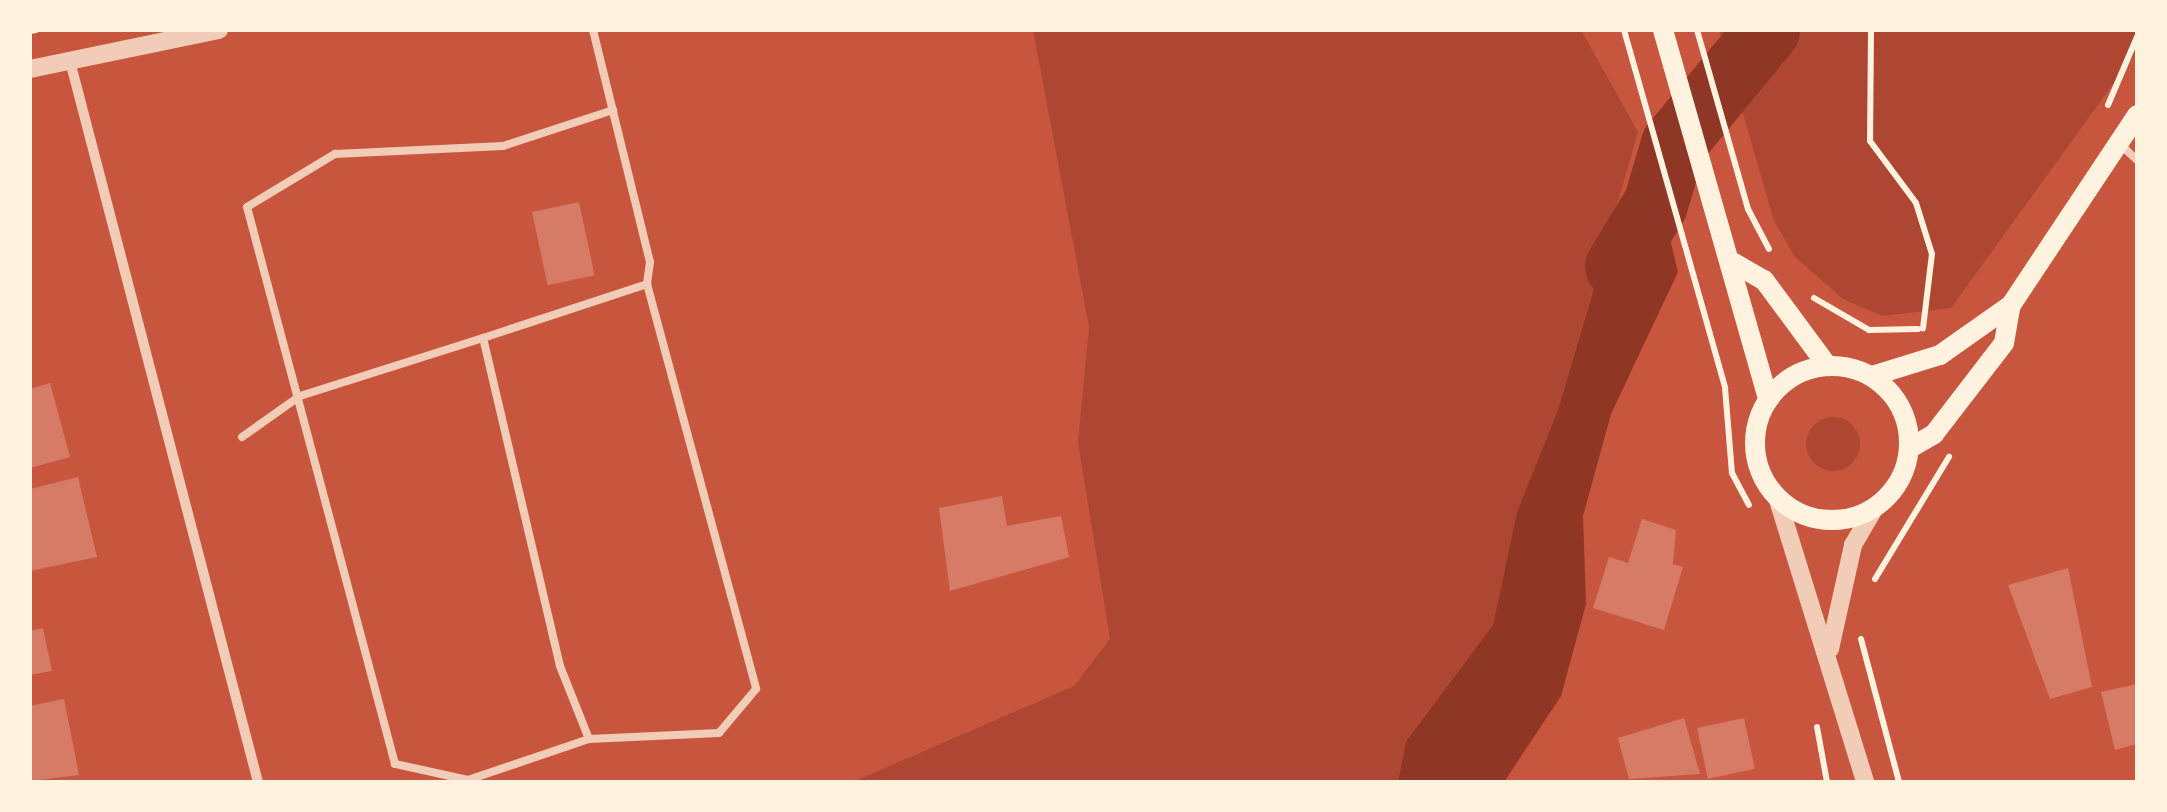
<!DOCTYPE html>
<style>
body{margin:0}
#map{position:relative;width:2167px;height:812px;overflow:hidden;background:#c8553d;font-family:Manrope,sans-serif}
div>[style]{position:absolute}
.green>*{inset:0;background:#ae4732}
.round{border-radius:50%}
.water>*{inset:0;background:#8f3625}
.river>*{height:65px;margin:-32.5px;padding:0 32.5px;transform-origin:32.5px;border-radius:32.5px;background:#8f3625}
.building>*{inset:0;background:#d67c66;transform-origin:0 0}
.path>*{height:6px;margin:-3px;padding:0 3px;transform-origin:3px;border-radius:3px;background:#fff3e0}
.service>*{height:8px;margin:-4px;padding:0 4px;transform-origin:4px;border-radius:4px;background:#f1ccb7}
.minor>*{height:10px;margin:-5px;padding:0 5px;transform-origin:5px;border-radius:5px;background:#f1ccb7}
.tertiary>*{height:18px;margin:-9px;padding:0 9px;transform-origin:9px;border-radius:9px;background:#f1ccb7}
.secondary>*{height:20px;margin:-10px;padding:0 10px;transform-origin:10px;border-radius:10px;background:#fff3e0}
.secondary>.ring{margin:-10px;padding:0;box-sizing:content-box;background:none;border:20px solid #fff3e0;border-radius:50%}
span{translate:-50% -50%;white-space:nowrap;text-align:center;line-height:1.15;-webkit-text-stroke:10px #fff3e0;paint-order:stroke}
.frame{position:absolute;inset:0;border:32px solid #fff3e0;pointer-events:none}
</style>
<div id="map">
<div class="green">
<div style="clip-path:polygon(1033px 30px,1581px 30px,1638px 132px,1558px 410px,1517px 512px,1493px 625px,1406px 740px,1398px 782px,853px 782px,1074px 686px,1110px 639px,1078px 442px,1089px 327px)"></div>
<div style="clip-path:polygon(1719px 30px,2137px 30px,2137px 51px,1951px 308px,1882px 316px,1843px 299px,1795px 257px,1774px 221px)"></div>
<div class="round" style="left:1806px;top:417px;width:54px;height:54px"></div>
</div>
<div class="water">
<div style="clip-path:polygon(1655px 176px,1678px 272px,1611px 414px,1583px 516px,1586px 604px,1561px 696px,1504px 782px,1398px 782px,1406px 741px,1493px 625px,1517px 512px,1558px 410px,1620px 199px)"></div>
</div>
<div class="river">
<div style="left:1617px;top:266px;width:73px;rotate:-58.5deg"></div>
<div style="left:1655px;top:204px;width:63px;rotate:-73.3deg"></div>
<div style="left:1673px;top:144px;width:148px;rotate:-50.5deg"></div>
</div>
<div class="building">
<div style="left:579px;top:202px;width:75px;height:48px;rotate:78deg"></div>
<div style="clip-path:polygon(50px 383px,70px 457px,30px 468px,30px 389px)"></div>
<div style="clip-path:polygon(78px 477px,97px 557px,30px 571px,30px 489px)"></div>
<div style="clip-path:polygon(1002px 496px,1007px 526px,1061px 516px,1069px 557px,950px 591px,939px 508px)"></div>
<div style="clip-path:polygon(1642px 519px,1676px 530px,1673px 564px,1683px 567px,1664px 630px,1593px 608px,1609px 557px,1628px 563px)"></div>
<div style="clip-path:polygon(2068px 568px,2092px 687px,2050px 699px,2008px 585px)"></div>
<div style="clip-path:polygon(43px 628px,52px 671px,30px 675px,30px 631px)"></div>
<div style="clip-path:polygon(2137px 684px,2137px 744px,2115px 750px,2101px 692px)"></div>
<div style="clip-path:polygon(64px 699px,79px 775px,30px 781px,30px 706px)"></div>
<div style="clip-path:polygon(1684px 718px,1700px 774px,1629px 779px,1618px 738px)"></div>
<div style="left:1744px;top:718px;width:52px;height:48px;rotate:78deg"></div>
</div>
<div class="path">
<div style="left:1624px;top:30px;width:372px;rotate:74.2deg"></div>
<div style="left:1725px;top:388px;width:85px;rotate:85.3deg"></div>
<div style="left:1732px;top:473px;width:36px;rotate:62deg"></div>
<div style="left:1697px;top:30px;width:186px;rotate:74.1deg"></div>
<div style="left:1748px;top:209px;width:45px;rotate:62.3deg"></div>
<div style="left:1871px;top:30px;width:111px;rotate:90.5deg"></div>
<div style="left:1870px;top:141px;width:77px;rotate:53.4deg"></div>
<div style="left:1916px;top:203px;width:53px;rotate:72.6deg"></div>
<div style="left:1932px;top:254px;width:75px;rotate:96.9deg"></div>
<div style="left:30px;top:31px;width:6px;rotate:-9deg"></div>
<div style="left:2108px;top:105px;width:74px;rotate:-66.9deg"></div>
<div style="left:1814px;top:298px;width:64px;rotate:30.2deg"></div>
<div style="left:1869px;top:330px;width:49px;rotate:-1.2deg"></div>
<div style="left:1875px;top:579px;width:143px;rotate:-58.8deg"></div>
<div style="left:1861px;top:639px;width:148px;rotate:75.1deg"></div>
<div style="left:1817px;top:727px;width:56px;rotate:79.7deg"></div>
</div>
<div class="service">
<div style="left:593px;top:30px;width:239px;rotate:76.2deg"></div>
<div style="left:650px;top:262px;width:22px;rotate:98deg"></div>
<div style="left:647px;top:284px;width:419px;rotate:74.9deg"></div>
<div style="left:756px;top:689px;width:57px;rotate:130.1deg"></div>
<div style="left:719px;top:733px;width:130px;rotate:177.4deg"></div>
<div style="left:589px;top:739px;width:79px;rotate:-111.7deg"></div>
<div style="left:560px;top:666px;width:337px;rotate:-103.2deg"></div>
<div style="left:483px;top:338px;width:173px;rotate:-18.2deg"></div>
<div style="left:2122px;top:146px;width:21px;rotate:43deg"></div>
<div style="left:242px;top:437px;width:71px;rotate:-35.3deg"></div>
<div style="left:300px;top:396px;width:192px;rotate:-17.6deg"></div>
<div style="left:589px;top:739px;width:128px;rotate:161.3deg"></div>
<div style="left:468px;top:780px;width:75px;rotate:-167.6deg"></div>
<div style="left:395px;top:764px;width:576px;rotate:-104.88deg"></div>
<div style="left:247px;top:207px;width:103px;rotate:-31.1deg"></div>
<div style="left:335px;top:154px;width:168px;rotate:-2.7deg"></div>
<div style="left:503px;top:146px;width:116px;rotate:-18.1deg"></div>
</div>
<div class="minor">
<div style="left:70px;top:61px;width:745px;rotate:75.39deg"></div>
</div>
<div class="tertiary">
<div style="left:30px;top:69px;width:193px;rotate:-11.7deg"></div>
<div style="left:1777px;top:497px;width:298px;rotate:72.8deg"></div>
<div style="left:1830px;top:649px;width:107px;rotate:-77.5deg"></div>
<div style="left:1853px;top:545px;width:42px;rotate:-59.7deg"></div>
</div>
<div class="secondary">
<div style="left:1663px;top:30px;width:384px;rotate:74.1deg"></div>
<div style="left:1734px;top:263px;width:34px;rotate:30deg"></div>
<div style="left:1764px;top:280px;width:106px;rotate:53.5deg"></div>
<div class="ring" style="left:1755px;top:366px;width:134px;height:134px"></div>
<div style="left:1872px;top:376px;width:71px;rotate:-17.2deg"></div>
<div style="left:1940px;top:355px;width:87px;rotate:-35.2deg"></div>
<div style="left:2011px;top:305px;width:228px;rotate:-56.4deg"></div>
<div style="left:1910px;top:448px;width:28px;rotate:-30deg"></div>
<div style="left:1934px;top:434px;width:115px;rotate:-52.4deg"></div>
<div style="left:2004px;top:343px;width:39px;rotate:-80deg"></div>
</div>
<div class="frame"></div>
</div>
